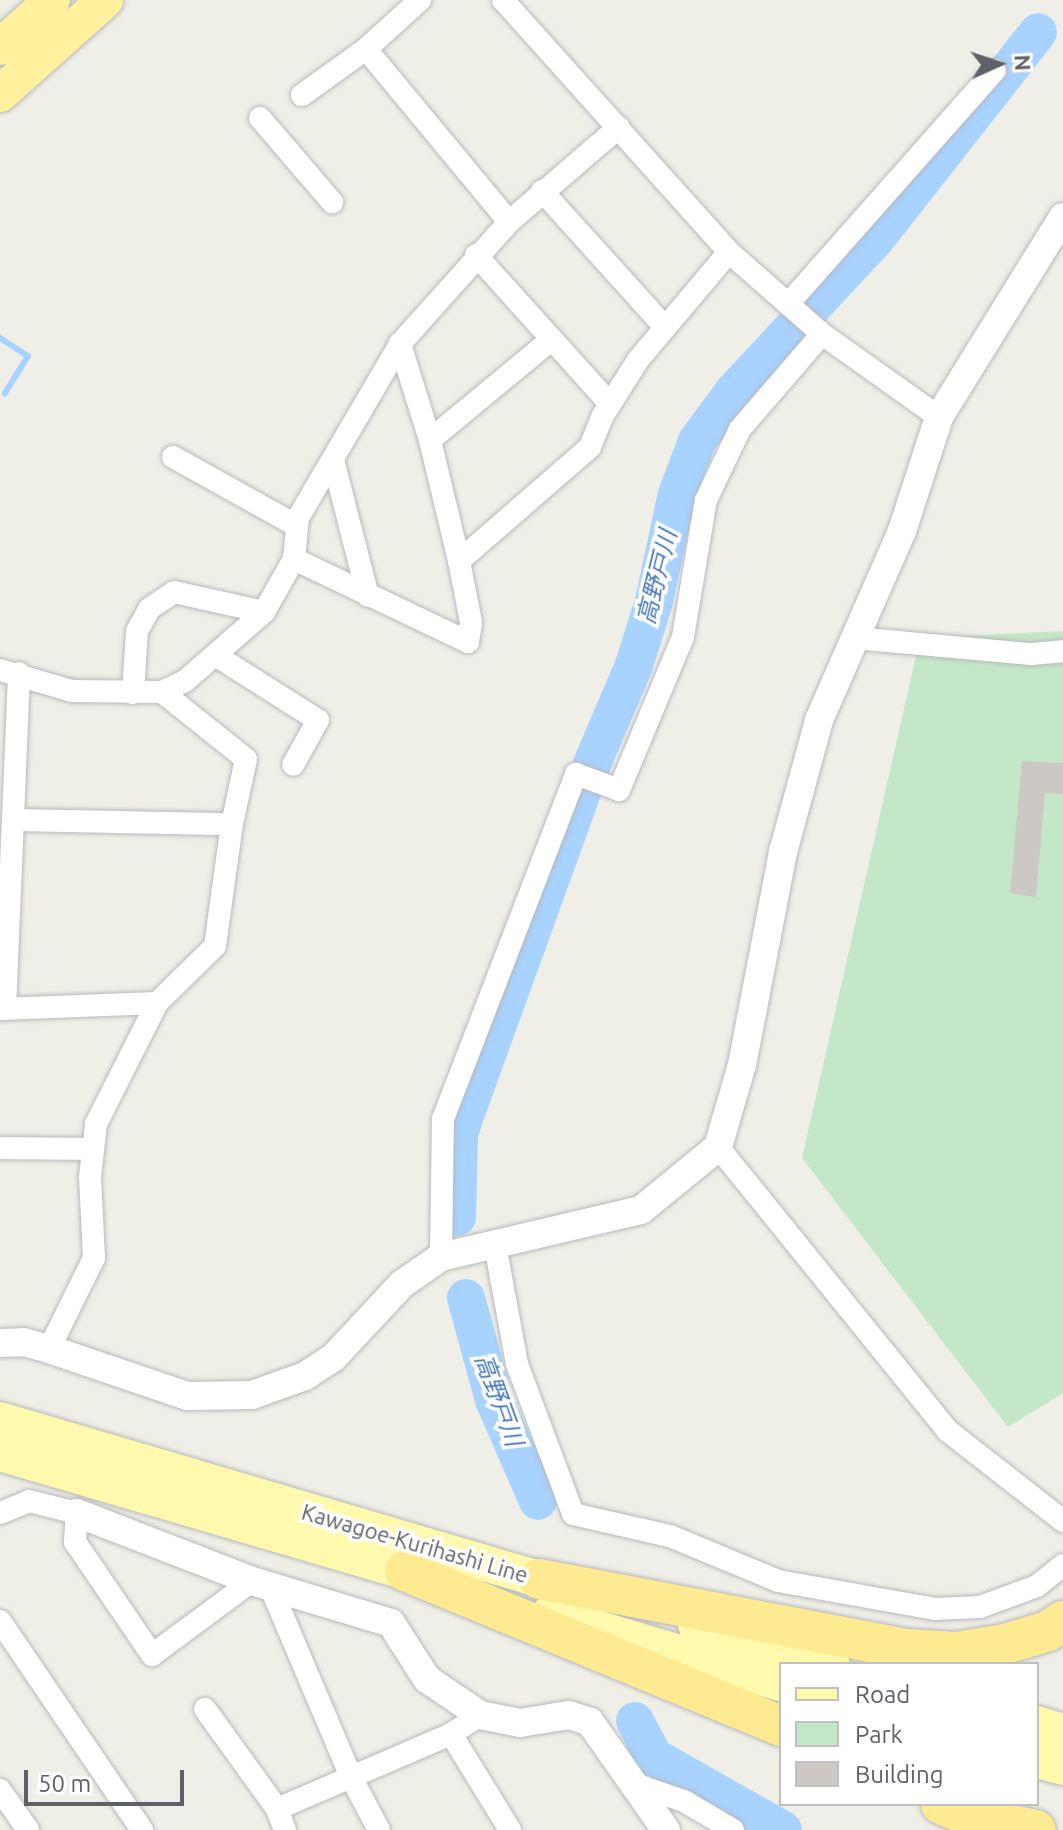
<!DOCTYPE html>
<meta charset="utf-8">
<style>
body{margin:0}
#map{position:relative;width:1063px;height:1830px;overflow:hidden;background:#f0efe7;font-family:Ubuntu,"Noto Sans JP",sans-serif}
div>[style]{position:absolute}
.green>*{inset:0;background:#c4e8c7}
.stream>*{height:6px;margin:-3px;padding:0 3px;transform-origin:3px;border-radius:3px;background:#a8d2ff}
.river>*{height:38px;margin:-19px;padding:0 19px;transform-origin:19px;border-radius:19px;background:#a8d2ff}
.building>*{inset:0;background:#ccc9c4}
.roads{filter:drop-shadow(0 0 2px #b7b9bd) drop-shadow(0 0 2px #b7b9bd)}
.minor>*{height:22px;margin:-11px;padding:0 11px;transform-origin:11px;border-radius:11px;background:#fff}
.tertiary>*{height:28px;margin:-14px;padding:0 14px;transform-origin:14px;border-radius:14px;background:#fff}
.primary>*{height:36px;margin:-18px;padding:0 18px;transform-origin:18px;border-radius:18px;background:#fff9ad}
.trunk>*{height:36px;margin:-18px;padding:0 18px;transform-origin:18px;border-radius:18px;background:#fef29f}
.motorway>*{height:40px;margin:-20px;padding:0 20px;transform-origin:20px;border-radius:20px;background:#feeb91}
span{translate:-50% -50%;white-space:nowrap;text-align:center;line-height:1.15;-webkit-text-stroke:7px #fff;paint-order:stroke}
.street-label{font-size:22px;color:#5e6167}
.water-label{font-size:24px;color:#4575bc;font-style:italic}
.legend{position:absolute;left:779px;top:1662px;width:260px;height:144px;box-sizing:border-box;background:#fff;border:2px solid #bfc0c2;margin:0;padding:10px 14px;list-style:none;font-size:24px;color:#5e6167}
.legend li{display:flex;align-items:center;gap:16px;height:40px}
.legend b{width:40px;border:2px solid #bfc0c2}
.north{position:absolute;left:959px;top:24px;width:80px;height:80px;-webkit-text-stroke:6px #fff;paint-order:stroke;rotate:87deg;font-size:22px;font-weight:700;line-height:32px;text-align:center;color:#5e6167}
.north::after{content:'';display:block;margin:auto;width:28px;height:36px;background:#5e6167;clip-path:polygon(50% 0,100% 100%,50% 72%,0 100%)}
.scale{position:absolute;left:24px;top:1770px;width:160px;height:36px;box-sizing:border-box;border:4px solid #5e6167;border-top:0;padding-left:10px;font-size:24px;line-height:28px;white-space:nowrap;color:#5e6167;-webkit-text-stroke:6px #fff;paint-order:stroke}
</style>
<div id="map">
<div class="green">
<div style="clip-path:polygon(1063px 631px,1063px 1393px,1008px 1427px,802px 1158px,920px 638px)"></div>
</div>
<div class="stream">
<div style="left:0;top:338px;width:33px;rotate:33deg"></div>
<div style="left:28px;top:356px;width:44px;rotate:121.9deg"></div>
</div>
<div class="river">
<div style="left:457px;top:1217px;width:83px;rotate:-88.6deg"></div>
<div style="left:459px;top:1134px;width:25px;rotate:-72deg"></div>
<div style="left:467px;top:1110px;width:373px;rotate:-70.1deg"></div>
<div style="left:594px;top:759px;width:102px;rotate:-66.9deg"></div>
<div style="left:634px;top:665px;width:67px;rotate:-72.6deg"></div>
<div style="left:654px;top:601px;width:109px;rotate:-77.9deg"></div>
<div style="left:677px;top:494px;width:57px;rotate:-69.3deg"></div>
<div style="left:697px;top:441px;width:62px;rotate:-53.5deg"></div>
<div style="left:734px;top:391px;width:207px;rotate:-47deg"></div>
<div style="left:875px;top:240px;width:264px;rotate:-51.9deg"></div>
<div style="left:466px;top:1298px;width:106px;rotate:74.6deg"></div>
<div style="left:494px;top:1400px;width:110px;rotate:66.5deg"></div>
<div style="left:635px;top:1721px;width:41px;rotate:62.2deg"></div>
<div style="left:654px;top:1757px;width:148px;rotate:29.5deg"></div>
</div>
<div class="building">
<div style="clip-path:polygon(1022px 761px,1063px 763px,1063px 794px,1045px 793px,1036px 897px,1010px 893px)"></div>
</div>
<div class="roads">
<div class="minor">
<div style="left:503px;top:0;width:338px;rotate:48.1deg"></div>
<div style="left:729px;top:252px;width:124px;rotate:41.4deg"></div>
<div style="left:822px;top:334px;width:143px;rotate:35.4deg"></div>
<div style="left:366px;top:49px;width:224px;rotate:50.4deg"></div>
<div style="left:302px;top:95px;width:79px;rotate:-35.7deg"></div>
<div style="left:366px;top:49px;width:73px;rotate:-42.2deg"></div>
<div style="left:260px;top:118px;width:111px;rotate:49.4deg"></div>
<div style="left:542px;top:191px;width:182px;rotate:47.9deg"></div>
<div style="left:476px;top:255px;width:200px;rotate:48deg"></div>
<div style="left:788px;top:304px;width:312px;rotate:-48.5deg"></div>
<div style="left:430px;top:440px;width:158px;rotate:-39.6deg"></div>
<div style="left:173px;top:457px;width:142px;rotate:29.1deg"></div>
<div style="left:333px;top:460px;width:140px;rotate:75.6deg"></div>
<div style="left:294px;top:559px;width:193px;rotate:25.5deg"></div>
<div style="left:468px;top:642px;width:20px;rotate:-81deg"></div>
<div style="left:471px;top:622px;width:62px;rotate:-101.1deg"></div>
<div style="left:459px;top:561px;width:124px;rotate:-103.5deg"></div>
<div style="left:430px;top:440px;width:101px;rotate:-107.4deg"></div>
<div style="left:459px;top:561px;width:174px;rotate:-41deg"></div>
<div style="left:590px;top:447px;width:32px;rotate:-68deg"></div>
<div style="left:602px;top:417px;width:67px;rotate:-57.7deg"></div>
<div style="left:638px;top:360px;width:141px;rotate:-49.9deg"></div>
<div style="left:854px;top:638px;width:178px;rotate:5.2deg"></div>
<div style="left:1031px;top:654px;width:32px;rotate:-5deg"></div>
<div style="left:215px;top:655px;width:122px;rotate:32.3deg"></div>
<div style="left:318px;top:720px;width:51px;rotate:119.1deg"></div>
<div style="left:0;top:670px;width:75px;rotate:16.3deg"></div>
<div style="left:72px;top:691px;width:90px;rotate:0.6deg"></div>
<div style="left:162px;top:692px;width:25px;rotate:-26deg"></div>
<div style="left:185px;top:681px;width:105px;rotate:-41.1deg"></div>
<div style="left:264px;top:612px;width:61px;rotate:-60.5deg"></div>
<div style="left:294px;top:559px;width:41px;rotate:-84.4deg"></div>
<div style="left:298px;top:518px;width:202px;rotate:-59.6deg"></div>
<div style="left:400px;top:344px;width:164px;rotate:-48.2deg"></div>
<div style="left:509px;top:222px;width:145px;rotate:-40.8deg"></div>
<div style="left:133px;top:693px;width:62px;rotate:-86.3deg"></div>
<div style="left:137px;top:631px;width:25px;rotate:-61deg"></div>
<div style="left:149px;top:609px;width:30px;rotate:-34deg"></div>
<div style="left:174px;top:592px;width:92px;rotate:12.5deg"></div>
<div style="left:14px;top:820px;width:218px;rotate:1.1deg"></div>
<div style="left:0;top:1009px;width:157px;rotate:-2.2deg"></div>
<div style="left:157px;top:1003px;width:81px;rotate:-44.5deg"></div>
<div style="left:215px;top:946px;width:123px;rotate:-82.1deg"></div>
<div style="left:232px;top:824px;width:66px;rotate:-77.8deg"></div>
<div style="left:246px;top:759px;width:107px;rotate:-141.4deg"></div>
<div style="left:5px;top:1009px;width:336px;rotate:-87.6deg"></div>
<div style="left:718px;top:1147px;width:365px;rotate:51deg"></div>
<div style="left:948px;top:1431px;width:146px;rotate:38deg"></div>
<div style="left:0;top:1148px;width:93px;rotate:0.6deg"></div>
<div style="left:495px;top:1245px;width:121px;rotate:79.5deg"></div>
<div style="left:517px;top:1364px;width:160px;rotate:69.5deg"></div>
<div style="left:573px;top:1514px;width:99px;rotate:12.8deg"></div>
<div style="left:670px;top:1536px;width:117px;rotate:22.6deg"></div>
<div style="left:778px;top:1581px;width:159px;rotate:10.1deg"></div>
<div style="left:935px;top:1609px;width:45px;rotate:-2.5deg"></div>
<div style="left:980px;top:1607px;width:61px;rotate:-20.2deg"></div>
<div style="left:1037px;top:1586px;width:33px;rotate:-39deg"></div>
<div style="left:441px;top:1257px;width:138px;rotate:-89.2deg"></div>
<div style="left:443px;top:1119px;width:370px;rotate:-68.9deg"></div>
<div style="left:576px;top:774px;width:46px;rotate:20.4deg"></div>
<div style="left:619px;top:790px;width:166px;rotate:-67.3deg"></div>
<div style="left:683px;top:637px;width:139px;rotate:-80.5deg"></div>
<div style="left:706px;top:500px;width:79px;rotate:-64.4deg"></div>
<div style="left:740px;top:429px;width:125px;rotate:-49.2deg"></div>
<div style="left:49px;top:1349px;width:102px;rotate:-63.7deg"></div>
<div style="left:94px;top:1258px;width:81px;rotate:-92.8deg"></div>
<div style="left:90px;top:1177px;width:53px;rotate:-83.5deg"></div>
<div style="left:96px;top:1124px;width:136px;rotate:-63.2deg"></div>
<div style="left:0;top:1513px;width:31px;rotate:-22deg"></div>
<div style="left:29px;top:1501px;width:49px;rotate:14deg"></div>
<div style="left:77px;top:1513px;width:29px;rotate:94deg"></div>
<div style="left:75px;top:1542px;width:137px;rotate:55.7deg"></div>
<div style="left:152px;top:1655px;width:124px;rotate:-36.5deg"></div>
<div style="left:270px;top:1586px;width:210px;rotate:67deg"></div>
<div style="left:352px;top:1779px;width:58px;rotate:62.1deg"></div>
<div style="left:0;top:1621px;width:253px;rotate:55.8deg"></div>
<div style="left:205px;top:1709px;width:123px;rotate:54.2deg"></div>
<div style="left:451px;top:1734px;width:113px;rotate:58.4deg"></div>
<div style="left:637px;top:1785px;width:50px;rotate:18.8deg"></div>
<div style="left:684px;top:1801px;width:57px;rotate:30.6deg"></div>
<div style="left:0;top:1790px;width:49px;rotate:55deg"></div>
<div style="left:285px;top:1830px;width:22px;rotate:-111deg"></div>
<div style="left:277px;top:1809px;width:189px;rotate:-23.3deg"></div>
<div style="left:451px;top:1734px;width:35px;rotate:-33deg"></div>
</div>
<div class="tertiary">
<div style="left:0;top:1343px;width:24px;rotate:-2deg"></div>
<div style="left:24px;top:1342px;width:26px;rotate:16deg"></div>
<div style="left:49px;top:1349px;width:146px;rotate:18.8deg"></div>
<div style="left:187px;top:1396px;width:65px;rotate:-0.9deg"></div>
<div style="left:252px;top:1395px;width:56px;rotate:-19.7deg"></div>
<div style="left:305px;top:1376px;width:33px;rotate:-33deg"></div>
<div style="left:333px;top:1358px;width:101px;rotate:-47deg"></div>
<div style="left:402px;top:1284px;width:47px;rotate:-34.7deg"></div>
<div style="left:441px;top:1257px;width:205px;rotate:-13.2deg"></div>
<div style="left:641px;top:1210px;width:99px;rotate:-39.3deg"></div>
<div style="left:718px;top:1147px;width:85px;rotate:-73.7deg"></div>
<div style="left:742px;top:1065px;width:217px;rotate:-79.1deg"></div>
<div style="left:783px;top:852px;width:137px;rotate:-74.7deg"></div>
<div style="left:819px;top:720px;width:206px;rotate:-66.3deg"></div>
<div style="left:902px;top:531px;width:120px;rotate:-72deg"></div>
<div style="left:939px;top:417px;width:235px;rotate:-58.2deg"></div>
<div style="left:77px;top:1513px;width:188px;rotate:21.2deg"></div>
<div style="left:252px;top:1581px;width:145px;rotate:16.8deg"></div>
<div style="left:391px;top:1623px;width:67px;rotate:57.3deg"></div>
<div style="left:427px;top:1679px;width:64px;rotate:34.2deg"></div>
<div style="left:480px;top:1715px;width:41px;rotate:11.3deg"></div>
<div style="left:520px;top:1723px;width:50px;rotate:-9.3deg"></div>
<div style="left:569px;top:1715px;width:22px;rotate:18deg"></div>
<div style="left:590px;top:1722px;width:132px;rotate:54.9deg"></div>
</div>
<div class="primary">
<div style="left:0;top:1420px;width:590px;rotate:16.44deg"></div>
<div style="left:0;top:1453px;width:452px;rotate:16.3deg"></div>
<div style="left:549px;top:1614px;width:242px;rotate:16.6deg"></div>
<div style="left:696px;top:1625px;width:141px;rotate:16.1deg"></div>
<div style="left:1037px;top:1724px;width:27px;rotate:17deg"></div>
<div style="left:1037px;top:1760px;width:27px;rotate:15deg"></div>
</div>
<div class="trunk">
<div style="left:0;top:47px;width:70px;rotate:-42.1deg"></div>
<div style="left:0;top:94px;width:141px;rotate:-41.8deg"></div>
</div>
<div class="motorway">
<div style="left:405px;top:1571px;width:407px;rotate:22.4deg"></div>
<div style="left:539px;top:1579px;width:373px;rotate:10.8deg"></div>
<div style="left:905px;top:1649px;width:52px;rotate:3.3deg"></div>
<div style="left:957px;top:1652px;width:49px;rotate:-9.5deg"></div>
<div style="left:1005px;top:1644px;width:45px;rotate:-16.8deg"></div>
<div style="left:1048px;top:1631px;width:18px;rotate:-34deg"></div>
<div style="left:941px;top:1804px;width:34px;rotate:23deg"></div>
<div style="left:972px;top:1817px;width:65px;rotate:11.5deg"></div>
</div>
</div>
<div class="street-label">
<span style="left:415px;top:1543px;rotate:16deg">Kawagoe-Kurihashi Line</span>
</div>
<div class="water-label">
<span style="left:657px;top:577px;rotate:-76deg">高野戸川</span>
<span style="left:499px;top:1400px;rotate:70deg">高野戸川</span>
</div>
<ul class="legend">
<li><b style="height:10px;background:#fff9ad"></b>Road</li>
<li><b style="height:22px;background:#c4e8c7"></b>Park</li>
<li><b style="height:22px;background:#ccc9c4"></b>Building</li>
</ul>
<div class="north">N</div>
<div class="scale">50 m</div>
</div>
